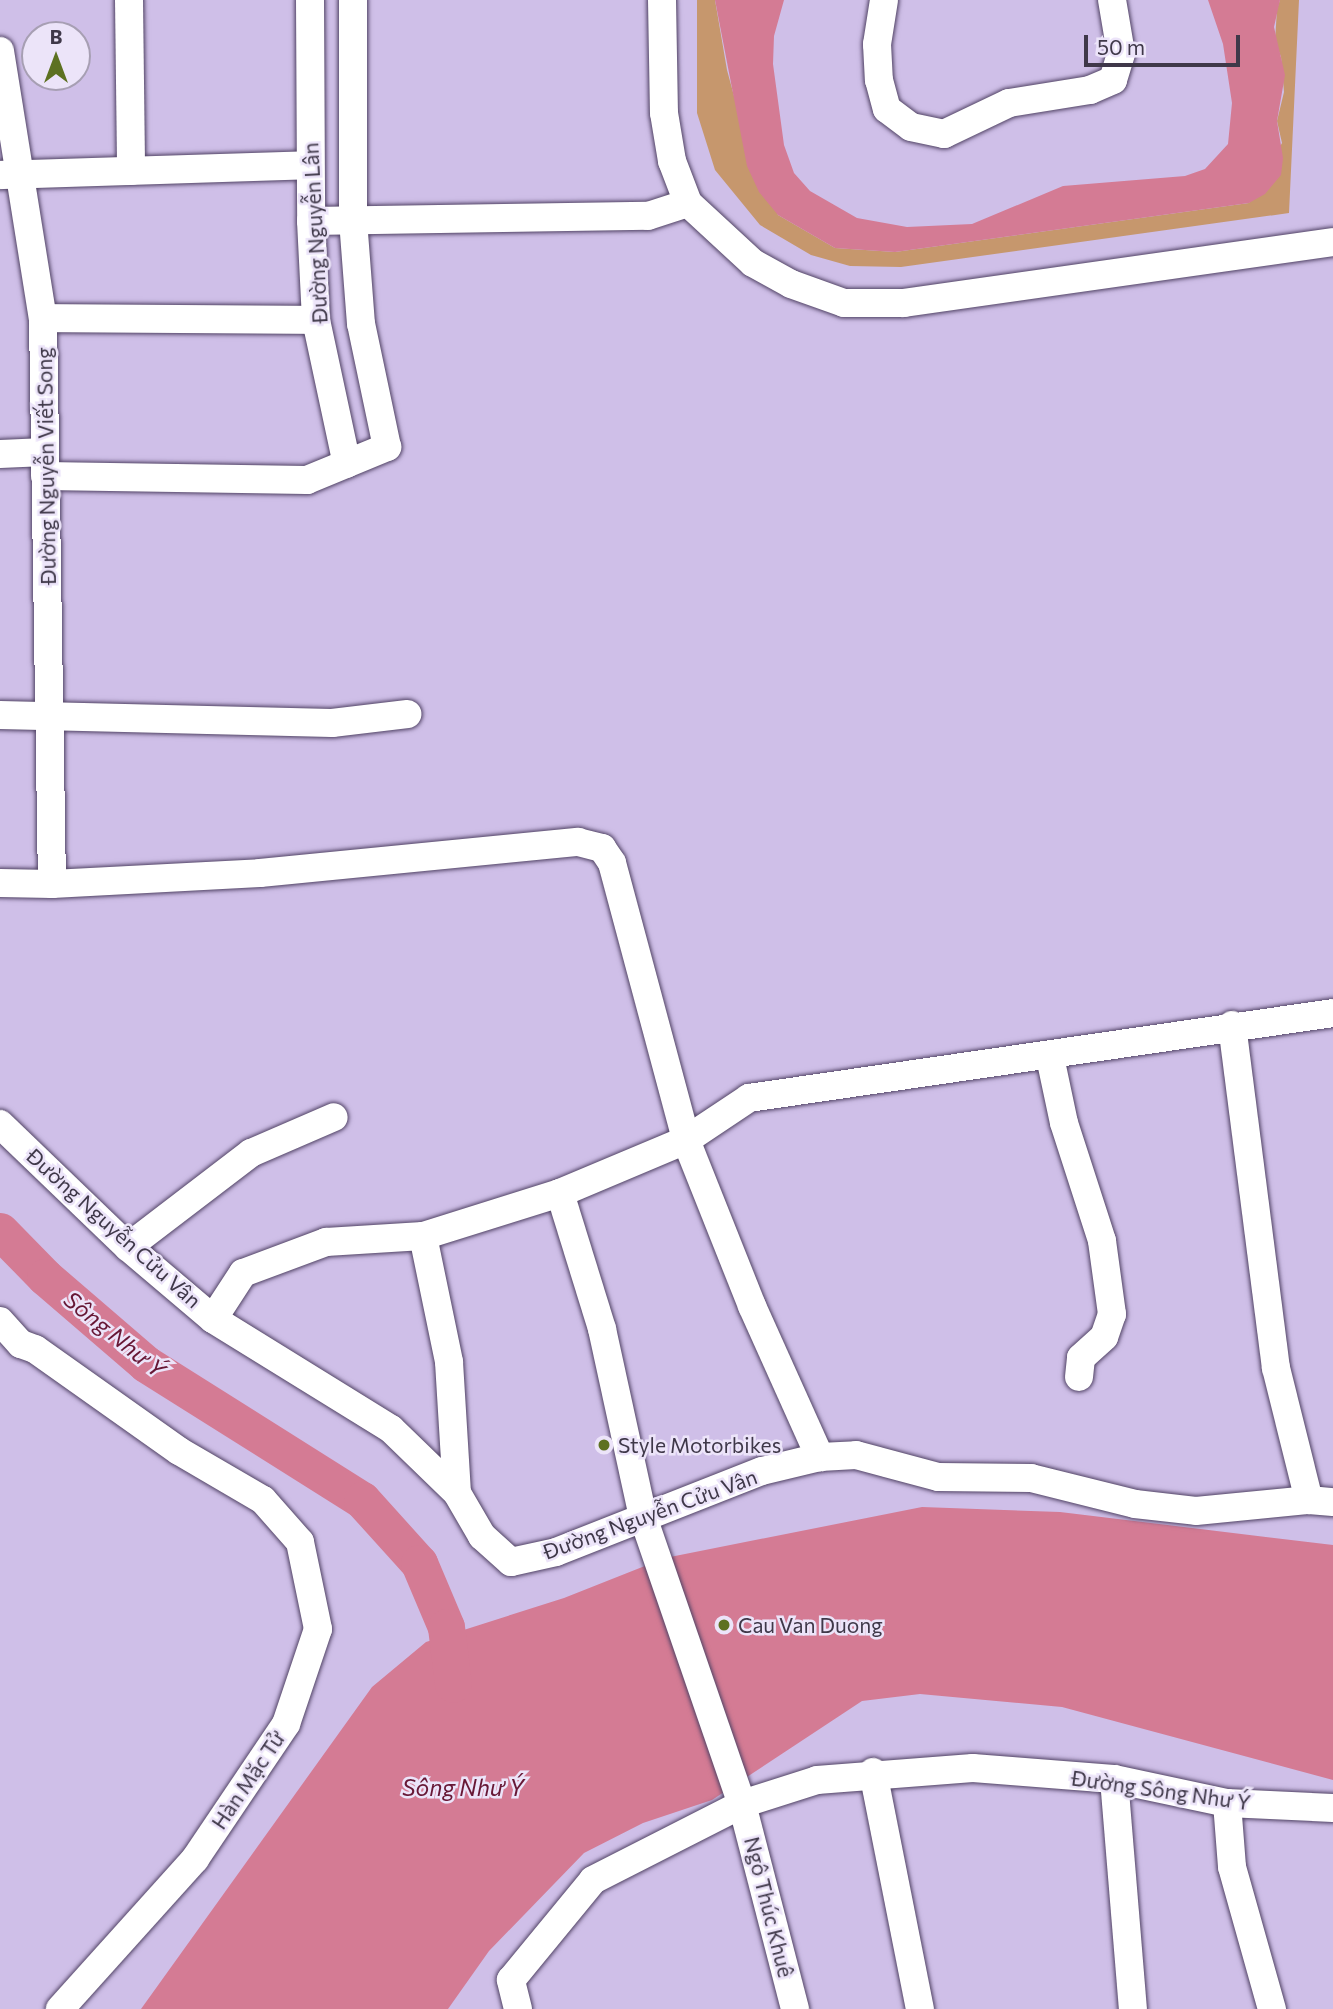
<!DOCTYPE html>
<meta charset="utf-8">
<style>
body{margin:0}
#map{position:relative;width:1333px;height:2009px;overflow:hidden;background:#cfbfe8;font-family:Commissioner,sans-serif}
div>[style]{position:absolute}
.green>*{inset:0;background:#c6976d}
.water>*{inset:0;background:#d47b94}
.river>*{height:37px;margin:-18.5px;padding:0 18.5px;transform-origin:18.5px;border-radius:18.5px;background:#d47b94}
.roads{filter:drop-shadow(0 0 2px #514365) drop-shadow(0 0 2px #514365)}
.minor>*{height:28px;margin:-14px;padding:0 14px;transform-origin:14px;border-radius:14px;background:#fff}
.dots>*{width:19px;height:19px;translate:-50% -50%;box-sizing:border-box;border:4px solid #ece4f9;border-radius:50%}
span{translate:-50% -50%;white-space:nowrap;text-align:center;line-height:1.15;-webkit-text-stroke:5px #ece4f9;paint-order:stroke}
.street-label{font-size:21px;color:#3f3849}
.poi-label{font-size:21px;color:#3f3849}
.left{translate:0 -50%;text-align:left}
.water-label{font-size:23px;color:#671735;font-style:italic}
.north{position:absolute;left:21px;top:21px;width:70px;height:70px;box-sizing:border-box;background:#ece4f9;border:2px solid #a79fb3;border-radius:50%;rotate:0deg;font-size:19px;font-weight:700;line-height:28px;text-align:center;color:#3f3849}
.north::after{content:'';display:block;margin:auto;width:24px;height:32px;background:#5d7121;clip-path:polygon(50% 0,100% 100%,50% 72%,0 100%)}
.scale{position:absolute;left:1084px;top:35px;width:156px;height:32px;box-sizing:border-box;border:4px solid #3f3849;border-top:0;padding-left:9px;font-size:21px;line-height:24px;white-space:nowrap;color:#3f3849;-webkit-text-stroke:5px #ece4f9;paint-order:stroke}
</style>
<div id="map">
<div class="green">
<div style="clip-path:polygon(697px 0,715px 0,727px 70px,740px 118px,778px 215px,835px 248px,895px 252px,1249px 203px,1282px 143px,1277px 121px,1284px 92px,1281px 57px,1275px 41px,1277px 9px,1280px 0,1299px 0,1289px 213px,901px 267px,850px 266px,811px 255px,760px 225px,715px 170px,697px 113px)"></div>
</div>
<div class="water">
<div style="clip-path:polygon(715px 0,784px 0,774px 36px,773px 64px,784px 145px,794px 173px,810px 191px,857px 218px,907px 227px,972px 224px,1063px 186px,1185px 176px,1205px 169px,1228px 144px,1232px 103px,1223px 44px,1208px 0,1280px 0,1274px 27px,1285px 75px,1277px 121px,1283px 158px,1281px 175px,1265px 194px,1249px 203px,895px 252px,835px 248px,778px 215px,759px 192px,747px 166px)"></div>
<div style="clip-path:polygon(922px 1507px,1060px 1512px,1333px 1545px,1333px 1780px,1062px 1707px,920px 1694px,862px 1701px,712px 1800px,643px 1823px,584px 1853px,489px 1951px,448px 2009px,141px 2009px,372px 1687px,426px 1642px,564px 1598px,665px 1558px)"></div>
</div>
<div class="river">
<div style="left:0;top:1231px;width:64px;rotate:45.6deg"></div>
<div style="left:45px;top:1277px;width:133px;rotate:40.7deg"></div>
<div style="left:146px;top:1364px;width:255px;rotate:32.2deg"></div>
<div style="left:362px;top:1500px;width:85px;rotate:47.9deg"></div>
<div style="left:419px;top:1563px;width:69px;rotate:67.1deg"></div>
<div style="left:446px;top:1627px;width:57px;rotate:83deg"></div>
</div>
<div class="roads">
<div class="minor">
<div style="left:129px;top:0;width:171px;rotate:89.3deg"></div>
<div style="left:310px;top:0;width:221px;rotate:89.7deg"></div>
<div style="left:311px;top:221px;width:99px;rotate:87.1deg"></div>
<div style="left:316px;top:320px;width:147px;rotate:77.9deg"></div>
<div style="left:662px;top:0;width:113px;rotate:89deg"></div>
<div style="left:664px;top:113px;width:49px;rotate:80.5deg"></div>
<div style="left:672px;top:161px;width:45px;rotate:69.1deg"></div>
<div style="left:688px;top:203px;width:88px;rotate:42.7deg"></div>
<div style="left:753px;top:263px;width:43px;rotate:28.9deg"></div>
<div style="left:791px;top:284px;width:56px;rotate:19.7deg"></div>
<div style="left:844px;top:303px;width:60px"></div>
<div style="left:904px;top:303px;width:433px;rotate:-8.1deg"></div>
<div style="left:884px;top:0;width:45px;rotate:99deg"></div>
<div style="left:877px;top:44px;width:36px;rotate:87deg"></div>
<div style="left:879px;top:80px;width:30px;rotate:75deg"></div>
<div style="left:887px;top:109px;width:30px;rotate:37deg"></div>
<div style="left:911px;top:127px;width:34px;rotate:12deg"></div>
<div style="left:944px;top:134px;width:72px;rotate:-25.5deg"></div>
<div style="left:1009px;top:103px;width:82px;rotate:-9.1deg"></div>
<div style="left:1090px;top:90px;width:25px;rotate:-23deg"></div>
<div style="left:1113px;top:80px;width:28px;rotate:-73deg"></div>
<div style="left:1121px;top:53px;width:54px;rotate:-99.6deg"></div>
<div style="left:0;top:51px;width:270px;rotate:80.9deg"></div>
<div style="left:43px;top:318px;width:566px;rotate:89.09deg"></div>
<div style="left:0;top:175px;width:310px;rotate:-1.8deg"></div>
<div style="left:311px;top:221px;width:337px;rotate:-0.9deg"></div>
<div style="left:648px;top:216px;width:42px;rotate:-18deg"></div>
<div style="left:43px;top:318px;width:273px;rotate:0.4deg"></div>
<div style="left:0;top:454px;width:45px;rotate:-2.5deg"></div>
<div style="left:45px;top:476px;width:262px;rotate:0.9deg"></div>
<div style="left:307px;top:480px;width:87px;rotate:-22.4deg"></div>
<div style="left:387px;top:447px;width:126px;rotate:-101.9deg"></div>
<div style="left:361px;top:324px;width:104px;rotate:-94.4deg"></div>
<div style="left:353px;top:220px;width:220px;rotate:-90deg"></div>
<div style="left:0;top:715px;width:332px;rotate:1.4deg"></div>
<div style="left:332px;top:723px;width:76px;rotate:-6.8deg"></div>
<div style="left:0;top:883px;width:52px;rotate:1.1deg"></div>
<div style="left:52px;top:884px;width:208px;rotate:-3deg"></div>
<div style="left:260px;top:873px;width:320px;rotate:-5.6deg"></div>
<div style="left:578px;top:842px;width:25px;rotate:14deg"></div>
<div style="left:602px;top:848px;width:18px;rotate:56deg"></div>
<div style="left:612px;top:863px;width:287px;rotate:75deg"></div>
<div style="left:686px;top:1140px;width:179px;rotate:68.3deg"></div>
<div style="left:752px;top:1306px;width:166px;rotate:65.8deg"></div>
<div style="left:1232px;top:1025px;width:346px;rotate:82.7deg"></div>
<div style="left:1276px;top:1368px;width:136px;rotate:76deg"></div>
<div style="left:1050px;top:1057px;width:67px;rotate:78deg"></div>
<div style="left:1064px;top:1123px;width:124px;rotate:72.1deg"></div>
<div style="left:1102px;top:1241px;width:74px;rotate:82.2deg"></div>
<div style="left:1112px;top:1314px;width:24px;rotate:109deg"></div>
<div style="left:1104px;top:1337px;width:31px;rotate:138deg"></div>
<div style="left:1081px;top:1358px;width:19px;rotate:96deg"></div>
<div style="left:0;top:1124px;width:178px;rotate:43.9deg"></div>
<div style="left:128px;top:1247px;width:111px;rotate:40.3deg"></div>
<div style="left:213px;top:1319px;width:209px;rotate:31.7deg"></div>
<div style="left:391px;top:1429px;width:92px;rotate:44.1deg"></div>
<div style="left:457px;top:1493px;width:50px;rotate:59.8deg"></div>
<div style="left:482px;top:1536px;width:39px;rotate:42deg"></div>
<div style="left:511px;top:1562px;width:46px;rotate:-12.5deg"></div>
<div style="left:556px;top:1552px;width:221px;rotate:-21.5deg"></div>
<div style="left:762px;top:1471px;width:60px;rotate:-13.6deg"></div>
<div style="left:820px;top:1457px;width:36px;rotate:-3deg"></div>
<div style="left:856px;top:1455px;width:85px;rotate:15deg"></div>
<div style="left:938px;top:1477px;width:93px;rotate:0.6deg"></div>
<div style="left:1031px;top:1478px;width:107px;rotate:14deg"></div>
<div style="left:1135px;top:1504px;width:61px;rotate:6.5deg"></div>
<div style="left:1196px;top:1511px;width:114px;rotate:-5.6deg"></div>
<div style="left:1309px;top:1500px;width:24px;rotate:5deg"></div>
<div style="left:560px;top:1193px;width:142px;rotate:72.8deg"></div>
<div style="left:602px;top:1329px;width:192px;rotate:77.7deg"></div>
<div style="left:643px;top:1517px;width:304px;rotate:71deg"></div>
<div style="left:742px;top:1804px;width:212px;rotate:75.5deg"></div>
<div style="left:423px;top:1236px;width:129px;rotate:78.3deg"></div>
<div style="left:449px;top:1362px;width:131px;rotate:86.5deg"></div>
<div style="left:128px;top:1247px;width:155px;rotate:-37.4deg"></div>
<div style="left:251px;top:1153px;width:90px;rotate:-23.4deg"></div>
<div style="left:213px;top:1319px;width:55px;rotate:-56.9deg"></div>
<div style="left:243px;top:1273px;width:89px;rotate:-20.5deg"></div>
<div style="left:326px;top:1242px;width:97px;rotate:-3.5deg"></div>
<div style="left:423px;top:1236px;width:144px;rotate:-17.4deg"></div>
<div style="left:560px;top:1193px;width:137px;rotate:-22.8deg"></div>
<div style="left:686px;top:1140px;width:76px;rotate:-33.7deg"></div>
<div style="left:749px;top:1098px;width:590px;rotate:-8.28deg"></div>
<div style="left:0;top:1321px;width:31px;rotate:48deg"></div>
<div style="left:21px;top:1344px;width:15px;rotate:20deg"></div>
<div style="left:35px;top:1349px;width:176px;rotate:35.3deg"></div>
<div style="left:179px;top:1451px;width:97px;rotate:30.3deg"></div>
<div style="left:263px;top:1500px;width:56px;rotate:48.6deg"></div>
<div style="left:300px;top:1542px;width:89px;rotate:78.3deg"></div>
<div style="left:318px;top:1629px;width:100px;rotate:108.6deg"></div>
<div style="left:286px;top:1724px;width:163px;rotate:124deg"></div>
<div style="left:195px;top:1859px;width:202px;rotate:132deg"></div>
<div style="left:873px;top:1772px;width:242px;rotate:78.8deg"></div>
<div style="left:1114px;top:1779px;width:231px;rotate:85.3deg"></div>
<div style="left:1227px;top:1803px;width:64px;rotate:85.5deg"></div>
<div style="left:1232px;top:1867px;width:148px;rotate:74.3deg"></div>
<div style="left:518px;top:2009px;width:30px;rotate:-104deg"></div>
<div style="left:511px;top:1980px;width:129px;rotate:-50.6deg"></div>
<div style="left:593px;top:1880px;width:167px;rotate:-27deg"></div>
<div style="left:742px;top:1804px;width:79px;rotate:-17.7deg"></div>
<div style="left:817px;top:1780px;width:156px;rotate:-4.4deg"></div>
<div style="left:973px;top:1768px;width:141px;rotate:4.5deg"></div>
<div style="left:1114px;top:1779px;width:116px;rotate:12deg"></div>
<div style="left:1227px;top:1803px;width:106px;rotate:2.7deg"></div>
</div>
</div>
<div class="dots">
<div style="left:604px;top:1445px;background:#5d7121"></div>
<div style="left:724px;top:1625px;background:#5d7121"></div>
</div>
<div class="street-label">
<span style="left:315px;top:233px;rotate:-93deg">Đường Nguyễn Lân</span>
<span style="left:46px;top:466px;rotate:-91deg">Đường Nguyễn Viết Song</span>
<span style="left:114px;top:1228px;rotate:42deg">Đường Nguyễn Cửu Vân</span>
<span style="left:650px;top:1514px;rotate:-20deg">Đường Nguyễn Cửu Vân</span>
<span style="left:248px;top:1780px;rotate:-56deg">Hàn Mặc Tử</span>
<span style="left:1161px;top:1790px;rotate:8deg">Đường Sông Như Ý</span>
<span style="left:769px;top:1907px;rotate:76deg">Ngô Thúc Khuê</span>
</div>
<div class="poi-label">
<span class="left" style="left:618px;top:1445px">Style Motorbikes</span>
<span class="left" style="left:738px;top:1625px">Cau Van Duong</span>
</div>
<div class="water-label">
<span style="left:115px;top:1334px;rotate:39deg">Sông Như Ý</span>
<span style="left:463px;top:1787px">Sông Như Ý</span>
</div>
<div class="north">B</div>
<div class="scale">50 m</div>
</div>
